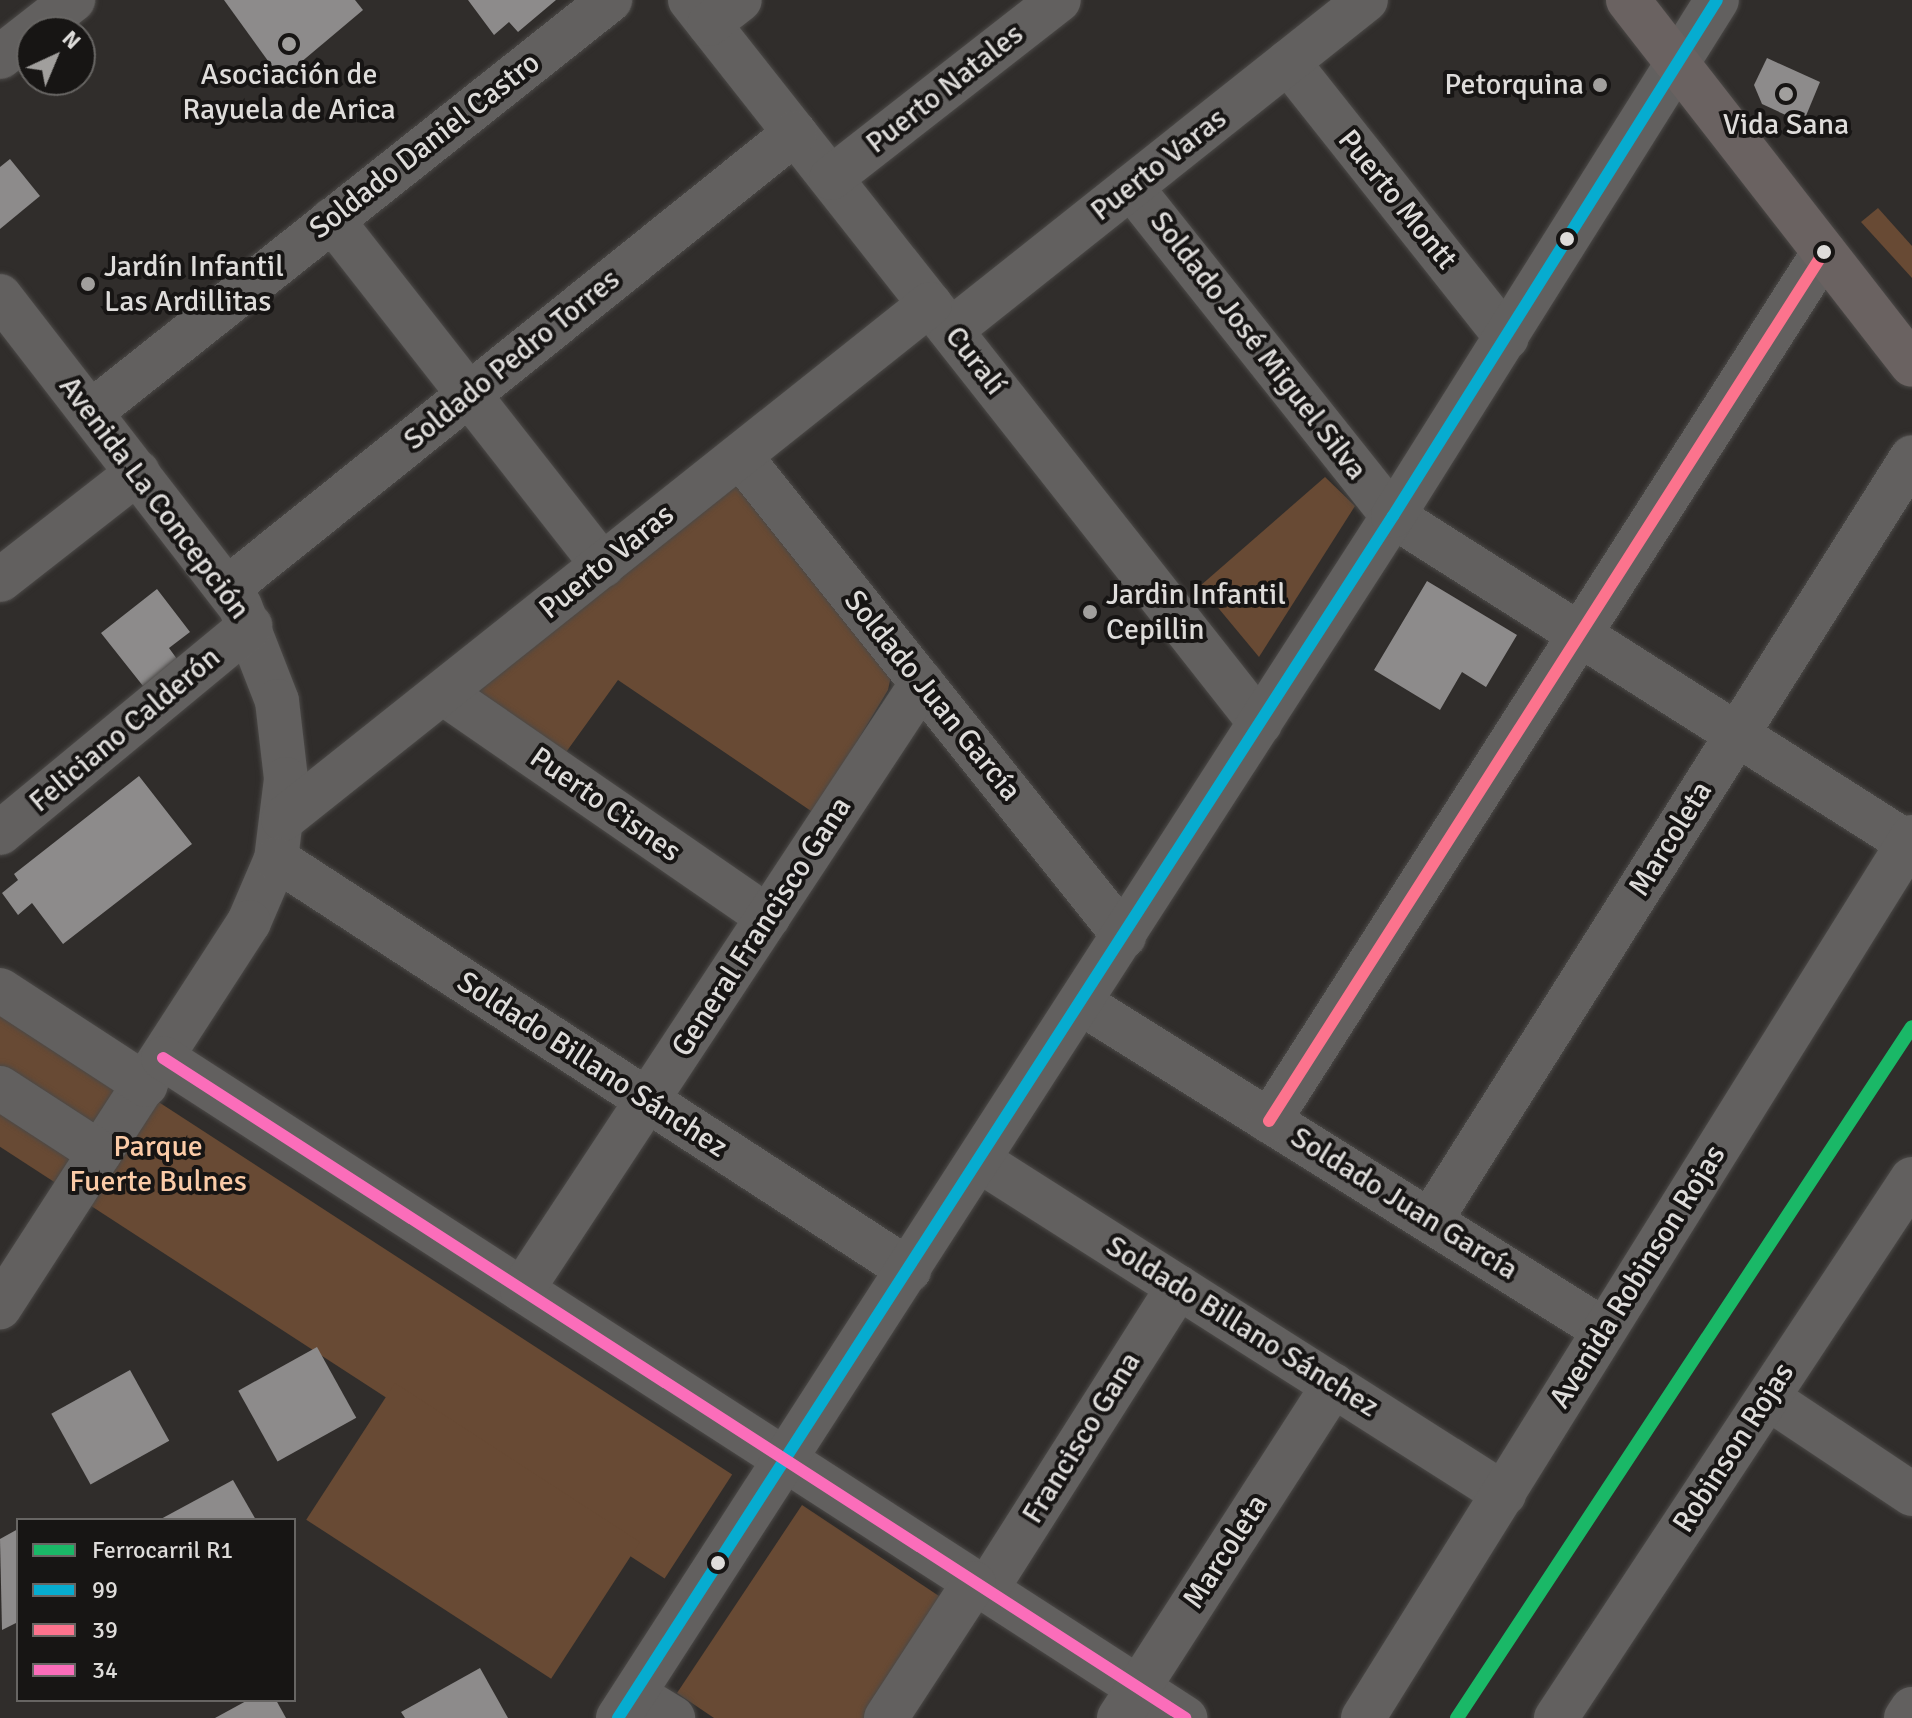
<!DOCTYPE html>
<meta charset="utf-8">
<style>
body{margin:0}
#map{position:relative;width:1912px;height:1718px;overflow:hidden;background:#302d2b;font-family:Signika,sans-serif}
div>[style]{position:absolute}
.green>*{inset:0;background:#684a34;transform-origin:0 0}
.building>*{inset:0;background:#8d8b8b;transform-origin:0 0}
.roads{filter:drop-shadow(0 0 2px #4b4947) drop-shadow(0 0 2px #4b4947)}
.minor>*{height:44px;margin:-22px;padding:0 22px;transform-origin:22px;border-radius:22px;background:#62605f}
.major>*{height:44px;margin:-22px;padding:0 22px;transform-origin:22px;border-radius:22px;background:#6a6261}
.bus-1>*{height:12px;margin:-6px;padding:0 6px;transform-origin:6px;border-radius:6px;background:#06acd0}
.bus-2>*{height:12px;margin:-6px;padding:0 6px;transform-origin:6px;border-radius:6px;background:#fc738d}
.bus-3>*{height:12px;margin:-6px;padding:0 6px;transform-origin:6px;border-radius:6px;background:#fb6dba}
.rail-1>*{height:14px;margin:-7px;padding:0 7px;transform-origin:7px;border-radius:7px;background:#1ab867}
.dots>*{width:22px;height:22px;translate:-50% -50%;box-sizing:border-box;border:4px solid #171514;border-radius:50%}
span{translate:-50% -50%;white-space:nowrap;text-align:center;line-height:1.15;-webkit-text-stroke:8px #171514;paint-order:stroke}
.poi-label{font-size:30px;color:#dedcda}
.right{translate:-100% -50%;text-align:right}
.left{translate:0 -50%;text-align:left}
.street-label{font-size:30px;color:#dedcda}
.park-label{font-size:30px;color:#fbcba7}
.legend{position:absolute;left:16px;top:1518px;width:280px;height:184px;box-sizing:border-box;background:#171514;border:2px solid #676563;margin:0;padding:10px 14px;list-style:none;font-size:24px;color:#dedcda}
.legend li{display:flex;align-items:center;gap:16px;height:40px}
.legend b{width:40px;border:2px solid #676563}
.north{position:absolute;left:16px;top:16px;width:80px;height:80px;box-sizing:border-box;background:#171514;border:2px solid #676563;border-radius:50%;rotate:44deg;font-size:22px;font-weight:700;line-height:32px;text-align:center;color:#dedcda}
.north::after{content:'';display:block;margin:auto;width:28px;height:36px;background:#a19f9d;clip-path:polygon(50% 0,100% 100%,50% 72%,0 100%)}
</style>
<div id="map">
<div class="green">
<div style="clip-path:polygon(1878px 208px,1912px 246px,1912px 278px,1861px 222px)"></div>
<div style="clip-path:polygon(741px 476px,893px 667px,888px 690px,814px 813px,618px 680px,564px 755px,473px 696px)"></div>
<div style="clip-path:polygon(1325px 477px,1355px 506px,1259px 657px,1200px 586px)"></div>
<div style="left:0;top:999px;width:873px;height:124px;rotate:33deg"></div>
<div style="left:395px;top:1383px;width:292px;height:163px;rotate:33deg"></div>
<div style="clip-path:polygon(802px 1505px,945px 1600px,867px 1718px,714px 1718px,677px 1693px)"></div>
</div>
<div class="building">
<div style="clip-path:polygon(224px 0,355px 0,363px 10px,281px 79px)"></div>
<div style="clip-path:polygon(468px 0,556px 0,518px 32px,509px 22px,494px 35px)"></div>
<div style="clip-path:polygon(1767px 58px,1820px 82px,1803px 123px,1762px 104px,1754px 85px)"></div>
<div style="clip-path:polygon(10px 159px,40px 196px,0 229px,0 167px)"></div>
<div style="clip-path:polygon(1427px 581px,1517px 635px,1486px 687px,1462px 672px,1440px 710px,1374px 670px)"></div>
<div style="clip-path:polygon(157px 589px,190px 632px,169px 648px,177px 659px,143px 686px,101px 633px)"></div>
<div style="clip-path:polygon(139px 776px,192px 844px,63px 944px,32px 903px,18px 915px,2px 893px,18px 880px,14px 874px)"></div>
<div style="left:317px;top:1347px;width:81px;height:90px;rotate:61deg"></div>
<div style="left:130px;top:1370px;width:81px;height:90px;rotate:61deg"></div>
<div style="clip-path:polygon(233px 1480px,256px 1520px,159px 1520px)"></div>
<div style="clip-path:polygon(18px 1529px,18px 1622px,2px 1630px,0 1539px)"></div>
<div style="clip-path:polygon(480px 1668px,508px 1718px,405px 1718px,401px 1712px)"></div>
<div style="clip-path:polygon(248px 1700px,276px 1700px,286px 1718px,215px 1718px)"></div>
</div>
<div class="roads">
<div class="minor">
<div style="left:690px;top:0;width:921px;rotate:51.75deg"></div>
<div style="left:709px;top:24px;width:39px;rotate:-38deg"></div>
<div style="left:0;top:57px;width:93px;rotate:-38deg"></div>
<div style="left:1288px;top:62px;width:352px;rotate:51.6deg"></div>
<div style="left:831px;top:178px;width:289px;rotate:-38deg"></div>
<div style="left:1131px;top:187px;width:421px;rotate:51.5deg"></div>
<div style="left:1393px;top:516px;width:610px;rotate:32.41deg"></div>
<div style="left:332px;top:220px;width:439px;rotate:51.9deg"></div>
<div style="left:0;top:296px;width:392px;rotate:52.3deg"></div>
<div style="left:240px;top:606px;width:102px;rotate:68.7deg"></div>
<div style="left:277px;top:701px;width:79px;rotate:83.4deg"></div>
<div style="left:286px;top:779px;width:81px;rotate:97.1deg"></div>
<div style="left:276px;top:859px;width:69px;rotate:113.2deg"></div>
<div style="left:249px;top:922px;width:459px;rotate:122.9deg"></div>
<div style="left:951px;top:330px;width:530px;rotate:-38.49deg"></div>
<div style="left:91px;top:412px;width:663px;rotate:-38.44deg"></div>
<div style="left:740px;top:456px;width:615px;rotate:51.34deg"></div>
<div style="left:0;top:580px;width:175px;rotate:-38deg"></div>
<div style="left:228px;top:588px;width:727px;rotate:-38.75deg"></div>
<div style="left:443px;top:693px;width:395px;rotate:34.6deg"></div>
<div style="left:283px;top:819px;width:827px;rotate:-38.52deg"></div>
<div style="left:0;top:833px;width:325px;rotate:-39.6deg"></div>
<div style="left:276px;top:859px;width:755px;rotate:33deg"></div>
<div style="left:0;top:990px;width:174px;rotate:33.1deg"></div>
<div style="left:1081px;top:1003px;width:617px;rotate:32.02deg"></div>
<div style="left:163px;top:1058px;width:1217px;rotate:32.85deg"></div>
<div style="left:0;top:1088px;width:119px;rotate:33deg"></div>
<div style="left:1269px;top:1121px;width:1031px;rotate:-57.44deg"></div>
<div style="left:980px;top:1161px;width:621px;rotate:32.44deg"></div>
<div style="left:1430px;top:1221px;width:903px;rotate:-57.75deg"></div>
<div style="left:522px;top:1290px;width:727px;rotate:-56.62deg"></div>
<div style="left:1768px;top:1398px;width:173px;rotate:33.7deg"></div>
<div style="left:986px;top:1590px;width:359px;rotate:-57.6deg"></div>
<div style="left:634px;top:1694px;width:46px;rotate:31.6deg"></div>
<div style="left:618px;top:1718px;width:1430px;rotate:-57.19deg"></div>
<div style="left:1393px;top:516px;width:609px;rotate:-57.88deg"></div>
<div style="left:886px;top:1718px;width:161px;rotate:-56.9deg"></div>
<div style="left:1119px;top:1718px;width:396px;rotate:-57.2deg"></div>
<div style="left:1363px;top:1718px;width:1038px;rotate:-58.07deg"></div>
<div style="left:1556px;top:1718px;width:646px;rotate:-56.56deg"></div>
<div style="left:1906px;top:1718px;width:11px;rotate:-56deg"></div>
</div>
<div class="major">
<div style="left:1628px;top:0;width:462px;rotate:52.1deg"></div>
</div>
</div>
<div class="bus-1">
<div style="left:618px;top:1718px;width:1430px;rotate:-57.19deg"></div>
<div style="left:1393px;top:516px;width:609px;rotate:-57.88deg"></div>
</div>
<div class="bus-2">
<div style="left:1269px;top:1121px;width:1031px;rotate:-57.44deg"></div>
</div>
<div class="bus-3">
<div style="left:163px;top:1058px;width:1217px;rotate:32.85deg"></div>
</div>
<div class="rail-1">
<div style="left:1457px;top:1718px;width:827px;rotate:-56.64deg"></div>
</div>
<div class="dots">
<div style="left:289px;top:44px;background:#a19f9d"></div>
<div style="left:1600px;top:85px;background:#a19f9d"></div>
<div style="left:1786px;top:94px;background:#a19f9d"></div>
<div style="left:1567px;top:239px;background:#dedcda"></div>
<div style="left:1824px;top:252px;background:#dedcda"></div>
<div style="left:88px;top:284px;background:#a19f9d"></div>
<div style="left:1090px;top:612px;background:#a19f9d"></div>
<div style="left:718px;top:1563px;background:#dedcda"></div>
</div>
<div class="poi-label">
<span style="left:289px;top:92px">Asociación de<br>Rayuela de Arica</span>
<span class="right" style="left:1584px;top:85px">Petorquina</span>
<span style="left:1786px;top:125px">Vida Sana</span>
<span class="left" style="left:104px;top:284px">Jardín Infantil<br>Las Ardillitas</span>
<span class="left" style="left:1106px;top:612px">Jardin Infantil<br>Cepillin</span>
</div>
<div class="street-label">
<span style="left:945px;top:89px;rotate:-38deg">Puerto Natales</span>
<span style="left:425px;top:146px;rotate:-38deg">Soldado Daniel Castro</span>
<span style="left:1159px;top:165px;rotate:-38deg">Puerto Varas</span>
<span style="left:1397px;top:200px;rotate:51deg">Puerto Montt</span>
<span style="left:1258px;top:346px;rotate:52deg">Soldado José Miguel Silva</span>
<span style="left:512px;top:360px;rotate:-39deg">Soldado Pedro Torres</span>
<span style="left:975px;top:361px;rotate:52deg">Curalí</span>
<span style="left:154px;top:498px;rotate:53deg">Avenida La Concepción</span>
<span style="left:607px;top:562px;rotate:-39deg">Puerto Varas</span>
<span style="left:932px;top:696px;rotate:51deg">Soldado Juan García</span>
<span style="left:125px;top:730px;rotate:-40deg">Feliciano Calderón</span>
<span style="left:605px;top:805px;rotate:35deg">Puerto Cisnes</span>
<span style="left:1671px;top:839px;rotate:-58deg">Marcoleta</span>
<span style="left:762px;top:927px;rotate:-57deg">General Francisco Gana</span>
<span style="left:592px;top:1065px;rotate:33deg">Soldado Billano Sánchez</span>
<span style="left:1404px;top:1204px;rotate:32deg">Soldado Juan García</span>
<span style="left:1638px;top:1277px;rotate:-58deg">Avenida Robinson Rojas</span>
<span style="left:1242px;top:1327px;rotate:32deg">Soldado Billano Sánchez</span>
<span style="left:1082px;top:1438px;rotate:-58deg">Francisco Gana</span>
<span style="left:1734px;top:1448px;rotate:-57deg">Robinson Rojas</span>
<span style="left:1226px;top:1552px;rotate:-57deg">Marcoleta</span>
</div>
<div class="park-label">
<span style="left:158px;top:1164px">Parque<br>Fuerte Bulnes</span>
</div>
<ul class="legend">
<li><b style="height:10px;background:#1ab867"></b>Ferrocarril R1</li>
<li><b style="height:10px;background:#06acd0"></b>99</li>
<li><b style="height:10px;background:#fc738d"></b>39</li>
<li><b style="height:10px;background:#fb6dba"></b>34</li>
</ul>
<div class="north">N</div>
</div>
